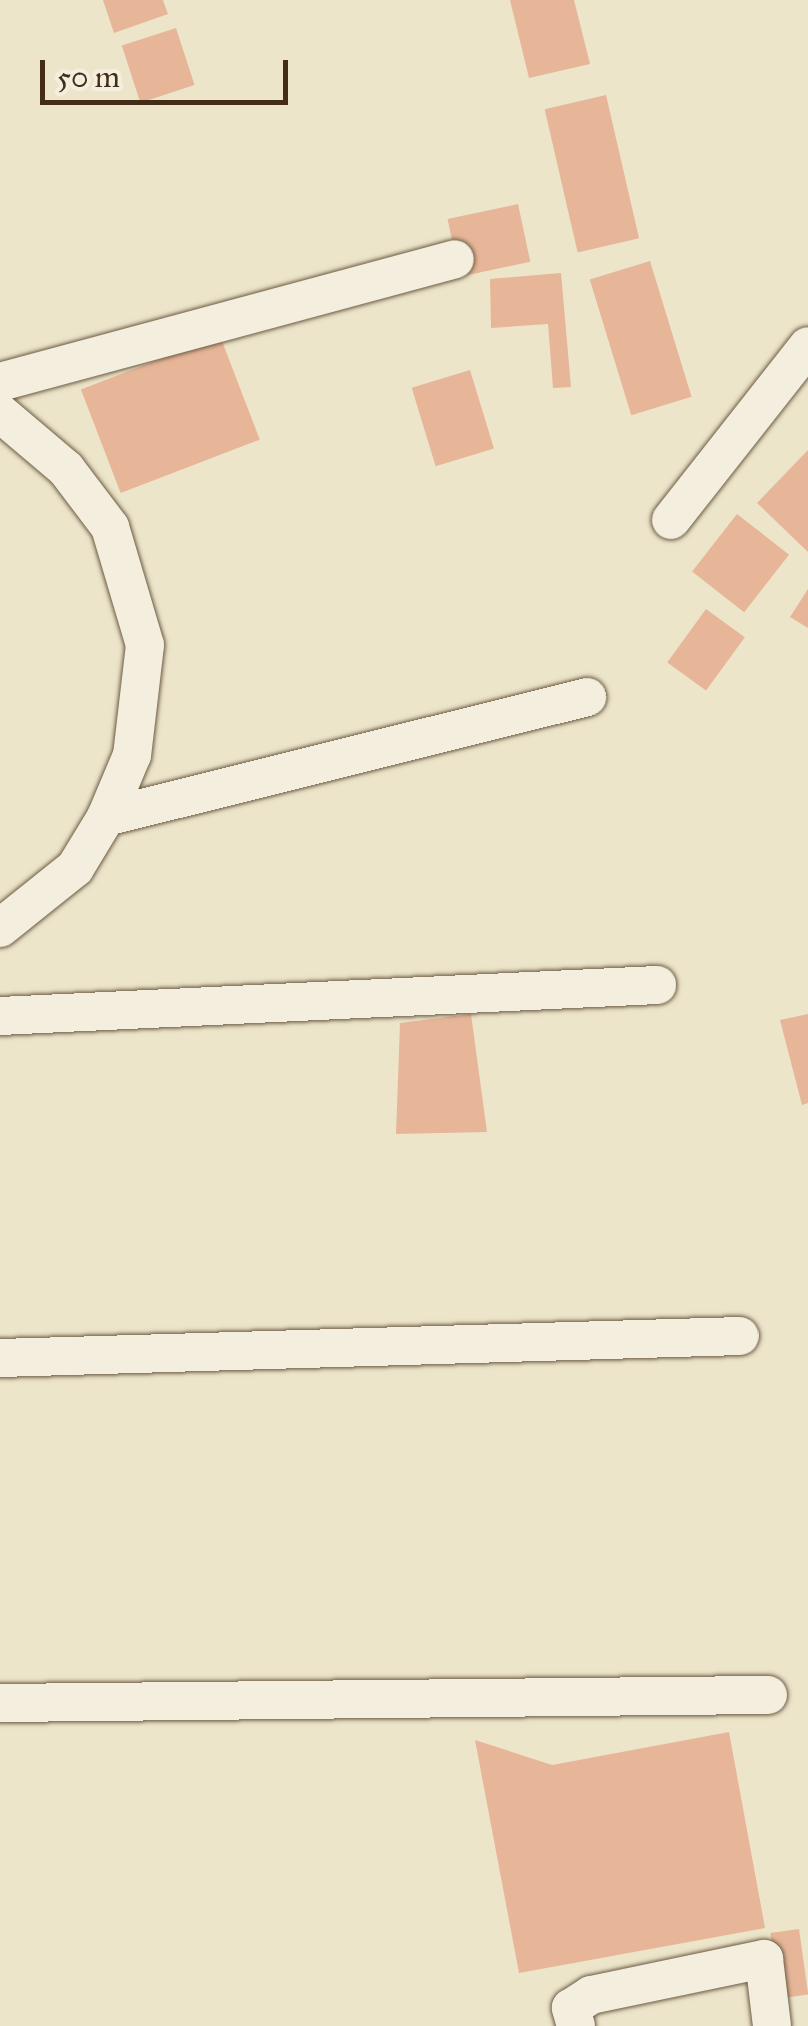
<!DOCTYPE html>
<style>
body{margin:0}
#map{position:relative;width:808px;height:2026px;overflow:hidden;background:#ece5ca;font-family:"IM FELL Great Primer",serif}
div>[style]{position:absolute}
.building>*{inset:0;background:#e7b698;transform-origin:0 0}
.roads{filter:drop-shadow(0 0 2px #6d5b44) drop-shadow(0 0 2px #6d5b44)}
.minor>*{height:38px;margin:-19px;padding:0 19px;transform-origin:19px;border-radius:19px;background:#f3eedd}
span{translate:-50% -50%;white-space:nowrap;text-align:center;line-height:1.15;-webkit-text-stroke:10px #f3eedd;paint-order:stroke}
.scale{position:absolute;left:40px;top:60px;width:248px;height:45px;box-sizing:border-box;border:5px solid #432d18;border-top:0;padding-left:12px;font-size:30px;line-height:35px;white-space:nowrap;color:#432d18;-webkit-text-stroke:8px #f3eedd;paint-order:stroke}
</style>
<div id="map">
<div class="building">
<div style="clip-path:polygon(103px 0,163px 0,168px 14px,114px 33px)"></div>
<div style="clip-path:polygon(510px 0,574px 0,590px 64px,529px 78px)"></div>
<div style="left:176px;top:28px;width:60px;height:57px;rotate:72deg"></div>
<div style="left:606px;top:95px;width:147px;height:63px;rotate:77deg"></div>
<div style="left:518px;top:204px;width:59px;height:72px;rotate:78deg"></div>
<div style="left:650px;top:261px;width:142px;height:63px;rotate:73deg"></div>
<div style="clip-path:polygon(561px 273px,571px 387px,553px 388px,548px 324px,491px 328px,490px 279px)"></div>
<div style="left:220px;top:336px;width:111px;height:149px;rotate:69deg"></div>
<div style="left:470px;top:370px;width:82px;height:61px;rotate:73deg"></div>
<div style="clip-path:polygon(808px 450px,808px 552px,757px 503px)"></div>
<div style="left:737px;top:514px;width:66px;height:73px;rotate:38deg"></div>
<div style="clip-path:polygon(808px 589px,808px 628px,790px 617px)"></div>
<div style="left:706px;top:609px;width:48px;height:66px;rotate:36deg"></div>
<div style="clip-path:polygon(471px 1014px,487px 1132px,396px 1134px,400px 1023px)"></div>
<div style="clip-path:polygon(808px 1014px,808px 1103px,802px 1105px,780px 1020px)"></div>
<div style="clip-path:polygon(729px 1732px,765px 1928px,519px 1973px,475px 1740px,552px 1765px)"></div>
<div style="left:799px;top:1929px;width:66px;height:29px;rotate:82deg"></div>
</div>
<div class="roads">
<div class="minor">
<div style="left:0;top:382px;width:471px;rotate:-15.1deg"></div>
<div style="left:0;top:413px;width:87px;rotate:40.3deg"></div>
<div style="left:66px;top:469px;width:73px;rotate:52.8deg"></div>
<div style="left:110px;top:527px;width:123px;rotate:73.5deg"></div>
<div style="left:145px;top:645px;width:111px;rotate:96.7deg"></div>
<div style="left:132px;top:755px;width:67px;rotate:112.8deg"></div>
<div style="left:106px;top:817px;width:60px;rotate:121.3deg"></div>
<div style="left:75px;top:868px;width:96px;rotate:141.3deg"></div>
<div style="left:671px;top:520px;width:221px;rotate:-51.8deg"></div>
<div style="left:106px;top:817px;width:496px;rotate:-14deg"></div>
<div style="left:0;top:1016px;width:658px;rotate:-2.7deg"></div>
<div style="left:0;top:1358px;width:740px;rotate:-1.7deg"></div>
<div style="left:0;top:1703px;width:768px;rotate:-0.6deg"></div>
<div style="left:576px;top:2026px;width:19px;rotate:-106deg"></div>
<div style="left:571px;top:2008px;width:24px;rotate:-33deg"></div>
<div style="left:591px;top:1995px;width:177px;rotate:-11.8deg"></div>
<div style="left:764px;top:1959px;width:67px;rotate:83.2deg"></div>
</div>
</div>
<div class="scale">50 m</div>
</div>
